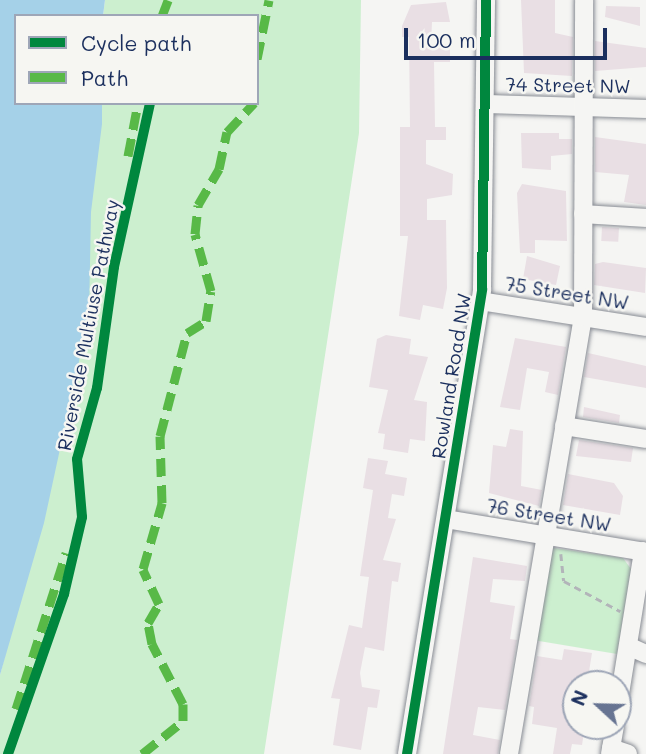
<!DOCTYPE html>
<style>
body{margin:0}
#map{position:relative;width:646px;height:754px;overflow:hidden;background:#f5f5f3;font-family:Mali,sans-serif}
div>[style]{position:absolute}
.green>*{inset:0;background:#ccefcf}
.water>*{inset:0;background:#a5d1e8}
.building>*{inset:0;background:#e9dfe4;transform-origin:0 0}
.path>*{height:2.5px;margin-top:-1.25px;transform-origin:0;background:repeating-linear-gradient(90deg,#b2b4b9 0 7px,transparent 0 12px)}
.roads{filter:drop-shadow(0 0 2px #898d95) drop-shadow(0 0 2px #898d95)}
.minor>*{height:18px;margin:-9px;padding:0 9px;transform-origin:9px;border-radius:9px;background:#f5f5f3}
.quiet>*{height:9px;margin-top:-4.5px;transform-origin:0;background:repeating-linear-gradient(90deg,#58b947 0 18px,transparent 0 27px)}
.cycleway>*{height:10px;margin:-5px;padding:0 5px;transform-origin:5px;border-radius:5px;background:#00873e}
span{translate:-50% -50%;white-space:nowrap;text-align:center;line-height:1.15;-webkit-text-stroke:5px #f6f6f2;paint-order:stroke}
.street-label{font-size:19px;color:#1b2f5e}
.legend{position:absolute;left:14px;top:14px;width:245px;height:91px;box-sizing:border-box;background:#f6f6f2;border:2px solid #9ea6b7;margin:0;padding:9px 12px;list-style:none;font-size:21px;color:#1b2f5e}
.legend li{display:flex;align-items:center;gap:14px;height:35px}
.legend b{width:35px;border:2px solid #9ea6b7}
.north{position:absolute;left:562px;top:670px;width:70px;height:70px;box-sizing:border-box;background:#f6f6f2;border:2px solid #9ea6b7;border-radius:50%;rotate:292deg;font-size:19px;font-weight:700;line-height:28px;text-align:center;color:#1b2f5e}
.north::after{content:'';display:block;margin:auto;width:24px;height:32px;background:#677492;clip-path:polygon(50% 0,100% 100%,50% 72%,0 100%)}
.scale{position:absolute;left:404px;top:28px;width:203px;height:32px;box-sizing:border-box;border:4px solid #1b2f5e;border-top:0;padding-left:9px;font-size:21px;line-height:24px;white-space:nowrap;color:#1b2f5e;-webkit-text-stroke:5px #f6f6f2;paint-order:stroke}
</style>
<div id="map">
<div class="green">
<div style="clip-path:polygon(105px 0,361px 0,359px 133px,264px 754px,0 754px,0 675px,64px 426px,102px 103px,257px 103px,257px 16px,103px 16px)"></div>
<div style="clip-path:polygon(547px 547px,623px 558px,631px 569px,617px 654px,533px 640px)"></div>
</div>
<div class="water">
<div style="clip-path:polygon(0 0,105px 0,103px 16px,16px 16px,16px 103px,102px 103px,102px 124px,91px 212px,89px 315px,44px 523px,0 675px)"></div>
</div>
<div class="building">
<div style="clip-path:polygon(521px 0,555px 0,555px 33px,573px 37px,572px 76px,524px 73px)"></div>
<div style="clip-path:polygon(446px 2px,450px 22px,432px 22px,431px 44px,450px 44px,450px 62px,434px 62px,435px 127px,446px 127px,446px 140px,426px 140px,426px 164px,453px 174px,452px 195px,427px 199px,427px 220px,446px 220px,447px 288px,443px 309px,423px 305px,420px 320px,399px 316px,408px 236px,400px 236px,400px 127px,410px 127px,409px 37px,402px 37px,402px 26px,411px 5px)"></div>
<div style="clip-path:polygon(606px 6px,640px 7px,640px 26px,605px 17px)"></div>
<div style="clip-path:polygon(595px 41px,646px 48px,646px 67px,595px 71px)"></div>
<div style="clip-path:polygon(521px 133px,559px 133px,559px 139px,572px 139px,572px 154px,551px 156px,551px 170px,522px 168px)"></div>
<div style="clip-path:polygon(595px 137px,646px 144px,646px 205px,624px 202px,629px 175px,595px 172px)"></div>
<div style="clip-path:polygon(522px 184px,566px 191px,567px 241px,535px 240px,535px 253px,520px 253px,517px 193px)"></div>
<div style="left:602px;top:227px;width:17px;height:14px;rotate:3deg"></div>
<div style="clip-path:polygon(527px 256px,560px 266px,556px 285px,523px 279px)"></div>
<div style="clip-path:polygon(603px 262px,646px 268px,645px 293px,594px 285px,595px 264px)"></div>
<div style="clip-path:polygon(386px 335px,411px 339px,409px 354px,428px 357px,414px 400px,427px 402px,425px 441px,410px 439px,408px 453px,383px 449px,385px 434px,378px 433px,388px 390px,369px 387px,377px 339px)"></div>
<div style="clip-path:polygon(515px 338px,566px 347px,558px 395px,545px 392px,549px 372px,527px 368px,520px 410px,500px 407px)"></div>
<div style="clip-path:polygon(588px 353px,646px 366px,646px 388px,584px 377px)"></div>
<div style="clip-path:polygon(584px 407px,620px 415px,619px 423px,583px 417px)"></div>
<div style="clip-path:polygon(510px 429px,523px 431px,521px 486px,542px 490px,539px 506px,489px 493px,493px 445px,506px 447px)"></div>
<div style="clip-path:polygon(579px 440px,633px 448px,631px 462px,576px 456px)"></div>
<div style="clip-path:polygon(368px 458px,388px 461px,385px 474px,407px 478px,404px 496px,392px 494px,388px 518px,396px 519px,383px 560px,401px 563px,398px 582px,392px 581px,384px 651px,365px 647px,360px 673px,362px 687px,380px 690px,377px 708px,368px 707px,361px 750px,333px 745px,340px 699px,331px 698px,349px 625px,362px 628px,369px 577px,360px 576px,373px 490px,363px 488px)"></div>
<div style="clip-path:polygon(568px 474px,614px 483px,623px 496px,620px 515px,563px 505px)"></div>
<div style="clip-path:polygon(473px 557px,527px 566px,525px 581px,493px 579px,490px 602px,515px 606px,510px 639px,517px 640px,505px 710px,478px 707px,473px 735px,500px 740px,498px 754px,443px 754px)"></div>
<div style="clip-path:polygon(564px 649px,592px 653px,587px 684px,576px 684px,576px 726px,585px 726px,582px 745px,572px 744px,570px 754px,553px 754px,557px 728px,532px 724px,534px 707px,529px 706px,537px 656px,562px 660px)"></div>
</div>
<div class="path">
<div style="left:561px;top:554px;width:27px;rotate:84deg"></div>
<div style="left:564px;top:581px;width:64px;rotate:28.2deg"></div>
</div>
<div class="roads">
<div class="minor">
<div style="left:488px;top:104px;width:158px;rotate:1.8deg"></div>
<div style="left:583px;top:214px;width:63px;rotate:3.6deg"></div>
<div style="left:480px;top:301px;width:168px;rotate:8.9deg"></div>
<div style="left:564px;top:426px;width:83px;rotate:9deg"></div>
<div style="left:446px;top:519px;width:203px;rotate:9.4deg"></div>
<div style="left:628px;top:646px;width:20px;rotate:24deg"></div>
<div style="left:618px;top:706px;width:157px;rotate:-80.8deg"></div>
<div style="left:611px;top:748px;width:18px;rotate:19deg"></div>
<div style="left:407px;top:754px;width:471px;rotate:-80.8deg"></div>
<div style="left:482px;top:289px;width:289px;rotate:-89.2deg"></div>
<div style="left:509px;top:754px;width:443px;rotate:-80.4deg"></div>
<div style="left:583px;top:317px;width:317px;rotate:-89.8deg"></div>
<div style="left:610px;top:754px;width:28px;rotate:-80deg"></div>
</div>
</div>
<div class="quiet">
<div style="left:162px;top:16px;width:17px;rotate:-69deg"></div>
<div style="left:257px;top:59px;width:60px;rotate:-78.5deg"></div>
<div style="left:128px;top:156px;width:54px;rotate:-79.3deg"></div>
<div style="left:16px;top:709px;width:164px;rotate:-72.2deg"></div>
<div style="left:142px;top:754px;width:53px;rotate:-38.8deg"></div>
<div style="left:183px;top:721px;width:17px;rotate:-90deg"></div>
<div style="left:183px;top:704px;width:68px;rotate:-117.3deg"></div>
<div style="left:152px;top:644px;width:21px;rotate:-101deg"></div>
<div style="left:148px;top:623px;width:22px;rotate:-60deg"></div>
<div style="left:159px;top:604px;width:38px;rotate:-115deg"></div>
<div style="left:143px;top:569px;width:69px;rotate:-73.9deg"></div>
<div style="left:162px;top:503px;width:67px;rotate:-91.7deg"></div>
<div style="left:160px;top:436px;width:106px;rotate:-75.3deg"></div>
<div style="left:187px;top:333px;width:22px;rotate:-32deg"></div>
<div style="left:206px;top:321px;width:30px;rotate:-81deg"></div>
<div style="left:211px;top:291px;width:59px;rotate:-105.7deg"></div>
<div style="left:195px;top:234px;width:29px;rotate:-84deg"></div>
<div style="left:198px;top:205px;width:42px;rotate:-59.7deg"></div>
<div style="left:219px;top:169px;width:38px;rotate:-78deg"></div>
<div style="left:227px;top:132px;width:40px;rotate:-47deg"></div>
</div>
<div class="cycleway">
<div style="left:8px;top:754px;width:170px;rotate:-70.7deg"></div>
<div style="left:64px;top:594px;width:79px;rotate:-76.8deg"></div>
<div style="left:82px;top:517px;width:58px;rotate:-94.9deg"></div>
<div style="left:77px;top:459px;width:74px;rotate:-74.3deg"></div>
<div style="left:97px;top:388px;width:122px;rotate:-82deg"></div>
<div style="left:114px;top:267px;width:168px;rotate:-77.6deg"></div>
<div style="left:407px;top:754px;width:471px;rotate:-80.8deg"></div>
<div style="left:482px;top:289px;width:289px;rotate:-89.2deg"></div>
</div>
<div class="street-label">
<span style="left:568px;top:85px;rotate:1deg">74 Street NW</span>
<span style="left:567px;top:293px;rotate:9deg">75 Street NW</span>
<span style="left:88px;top:325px;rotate:-79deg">Riverside Multiuse Pathway</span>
<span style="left:451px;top:376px;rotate:-81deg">Rowland Road NW</span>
<span style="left:549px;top:515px;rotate:9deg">76 Street NW</span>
</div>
<ul class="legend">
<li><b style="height:9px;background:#00873e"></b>Cycle path</li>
<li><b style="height:9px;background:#58b947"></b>Path</li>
</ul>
<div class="north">N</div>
<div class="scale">100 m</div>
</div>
